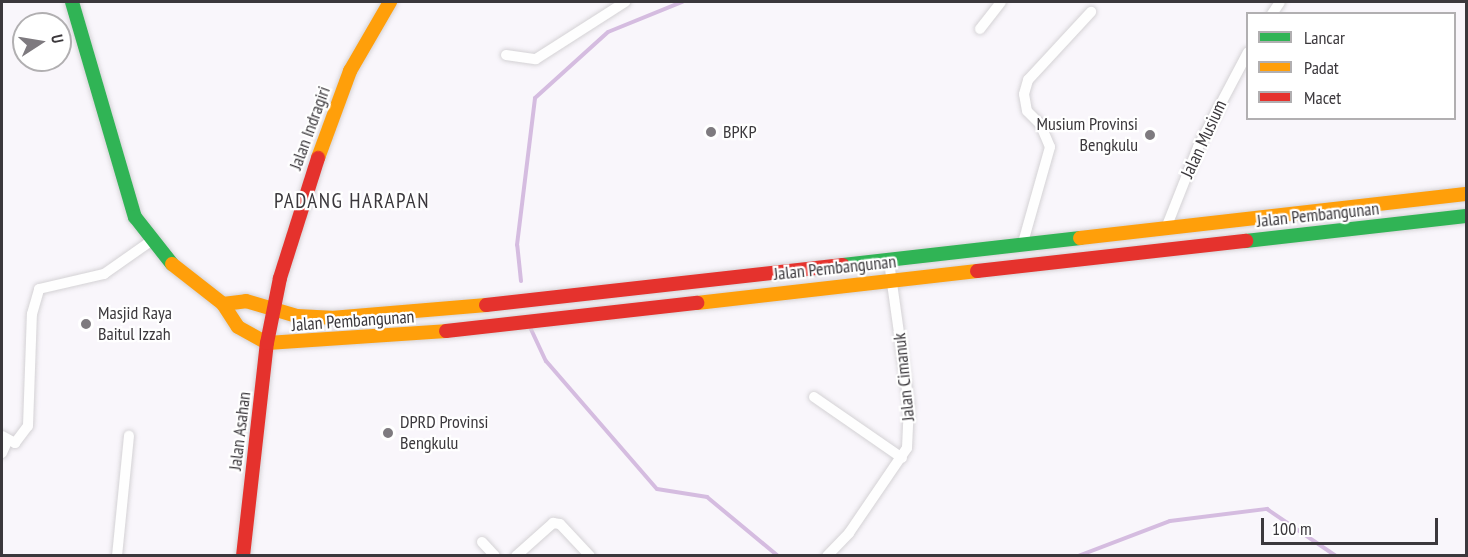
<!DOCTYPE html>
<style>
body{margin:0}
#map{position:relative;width:1468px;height:557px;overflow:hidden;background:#f9f6fb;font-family:"PT Sans Narrow",sans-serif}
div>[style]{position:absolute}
.stream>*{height:4px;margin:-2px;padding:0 2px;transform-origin:2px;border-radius:2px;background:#d5bce0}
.roads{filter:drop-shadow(0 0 2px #d4d2d5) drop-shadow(0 0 2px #d4d2d5)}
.street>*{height:10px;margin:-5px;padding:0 5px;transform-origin:5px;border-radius:5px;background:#fefefe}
.fast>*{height:14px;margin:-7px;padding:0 7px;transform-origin:7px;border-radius:7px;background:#30b455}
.slow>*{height:14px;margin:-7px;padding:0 7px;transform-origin:7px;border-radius:7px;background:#ff9f0a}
.jam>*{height:14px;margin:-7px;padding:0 7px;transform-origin:7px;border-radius:7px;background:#e5322d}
.dots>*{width:16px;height:16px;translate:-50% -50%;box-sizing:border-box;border:3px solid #fff;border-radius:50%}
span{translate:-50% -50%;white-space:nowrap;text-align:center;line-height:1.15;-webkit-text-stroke:4.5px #fff;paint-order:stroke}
.poi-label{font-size:18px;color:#3b383c}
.right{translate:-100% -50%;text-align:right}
.left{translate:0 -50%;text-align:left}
.street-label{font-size:18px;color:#3b383c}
.quarter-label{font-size:21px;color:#3b383c;letter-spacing:1.5px}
.frame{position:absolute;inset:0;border:3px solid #3b383c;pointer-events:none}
.legend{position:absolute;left:1246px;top:12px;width:210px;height:108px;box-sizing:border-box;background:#fff;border:2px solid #b1afb1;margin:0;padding:8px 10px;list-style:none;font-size:18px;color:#3b383c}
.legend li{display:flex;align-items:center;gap:12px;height:30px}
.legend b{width:30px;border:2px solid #b1afb1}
.north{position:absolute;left:12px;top:12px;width:60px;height:60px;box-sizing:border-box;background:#fff;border:2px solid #b1afb1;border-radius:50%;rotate:78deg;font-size:16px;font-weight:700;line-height:24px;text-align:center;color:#3b383c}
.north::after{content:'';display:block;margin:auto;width:21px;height:27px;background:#7e7a7f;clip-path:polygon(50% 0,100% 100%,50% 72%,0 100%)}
.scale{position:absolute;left:1261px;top:518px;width:177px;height:27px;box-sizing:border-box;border:3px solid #3b383c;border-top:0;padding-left:8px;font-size:18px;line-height:21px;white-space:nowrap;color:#3b383c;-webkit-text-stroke:4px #fff;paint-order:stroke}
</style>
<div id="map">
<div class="stream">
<div style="left:521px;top:281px;width:36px;rotate:-96deg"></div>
<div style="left:517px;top:245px;width:148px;rotate:-83deg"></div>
<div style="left:535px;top:98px;width:98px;rotate:-42.1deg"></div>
<div style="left:608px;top:32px;width:80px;rotate:-22.1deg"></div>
<div style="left:529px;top:325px;width:40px;rotate:65deg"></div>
<div style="left:546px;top:361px;width:169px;rotate:49.1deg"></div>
<div style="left:657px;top:489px;width:51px;rotate:9.1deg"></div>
<div style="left:707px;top:497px;width:92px;rotate:39.7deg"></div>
<div style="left:1078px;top:556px;width:98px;rotate:-20.8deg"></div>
<div style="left:1170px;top:521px;width:98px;rotate:-7.1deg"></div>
<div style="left:1267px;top:509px;width:83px;rotate:34.3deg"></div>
</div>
<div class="roads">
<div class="street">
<div style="left:1272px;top:14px;width:14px;rotate:-56deg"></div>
<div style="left:980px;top:29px;width:34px;rotate:-52deg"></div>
<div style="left:506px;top:55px;width:30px;rotate:8deg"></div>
<div style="left:536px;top:59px;width:106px;rotate:-32.6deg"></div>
<div style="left:1166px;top:228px;width:87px;rotate:-68.4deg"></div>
<div style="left:1198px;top:147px;width:107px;rotate:-62.2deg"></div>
<div style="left:1022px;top:246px;width:103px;rotate:-74.2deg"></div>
<div style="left:1050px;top:147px;width:25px;rotate:-113deg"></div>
<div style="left:1040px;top:124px;width:18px;rotate:-135deg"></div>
<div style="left:1027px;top:111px;width:17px;rotate:-100deg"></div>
<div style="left:1024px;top:94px;width:15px;rotate:-74deg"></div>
<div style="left:1028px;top:80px;width:93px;rotate:-47.2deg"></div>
<div style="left:814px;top:397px;width:107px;rotate:34.7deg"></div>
<div style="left:2px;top:436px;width:15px;rotate:28deg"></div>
<div style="left:15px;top:443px;width:21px;rotate:-53deg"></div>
<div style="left:28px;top:426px;width:112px;rotate:-88deg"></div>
<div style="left:32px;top:314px;width:26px;rotate:-74deg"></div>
<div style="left:39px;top:289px;width:67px;rotate:-13deg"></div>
<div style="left:104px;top:274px;width:57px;rotate:-35.1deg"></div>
<div style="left:2px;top:453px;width:12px;rotate:-66deg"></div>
<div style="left:482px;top:542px;width:19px;rotate:47deg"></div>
<div style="left:117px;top:556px;width:121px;rotate:-84.3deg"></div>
<div style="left:516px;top:556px;width:50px;rotate:-41.7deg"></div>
<div style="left:553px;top:523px;width:7px;rotate:8deg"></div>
<div style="left:560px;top:524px;width:44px;rotate:46.8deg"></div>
<div style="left:827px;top:556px;width:32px;rotate:-46deg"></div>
<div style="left:849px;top:533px;width:103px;rotate:-55.7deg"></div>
<div style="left:907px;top:448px;width:44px;rotate:-87.4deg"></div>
<div style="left:909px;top:404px;width:144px;rotate:-98deg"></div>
</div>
<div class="fast">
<div style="left:72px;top:2px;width:224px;rotate:73.7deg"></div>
<div style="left:135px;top:217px;width:60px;rotate:51.8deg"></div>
<div style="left:1246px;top:241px;width:221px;rotate:-6.5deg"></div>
<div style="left:843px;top:265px;width:239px;rotate:-6.5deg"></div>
</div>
<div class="slow">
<div style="left:318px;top:158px;width:93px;rotate:-69.8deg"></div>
<div style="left:350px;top:71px;width:80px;rotate:-59.9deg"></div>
<div style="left:1080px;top:238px;width:388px;rotate:-6.5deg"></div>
<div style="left:172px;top:264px;width:65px;rotate:38.1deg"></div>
<div style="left:223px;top:304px;width:27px;rotate:57deg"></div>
<div style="left:238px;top:327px;width:33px;rotate:29deg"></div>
<div style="left:267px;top:343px;width:179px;rotate:-3.8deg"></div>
<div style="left:697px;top:303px;width:282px;rotate:-6.5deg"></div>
<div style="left:223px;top:304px;width:23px;rotate:-7deg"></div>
<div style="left:246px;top:301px;width:53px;rotate:16.4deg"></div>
<div style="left:297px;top:316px;width:34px;rotate:3deg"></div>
<div style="left:331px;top:318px;width:156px;rotate:-4.8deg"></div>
</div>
<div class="jam">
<div style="left:977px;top:271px;width:271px;rotate:-6.4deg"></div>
<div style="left:486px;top:305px;width:359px;rotate:-6.4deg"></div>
<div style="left:446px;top:331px;width:253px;rotate:-6.4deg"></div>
<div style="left:243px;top:556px;width:214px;rotate:-83.6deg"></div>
<div style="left:267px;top:343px;width:66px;rotate:-78.7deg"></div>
<div style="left:280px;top:278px;width:126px;rotate:-72.4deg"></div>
</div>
</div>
<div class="dots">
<div style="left:711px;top:132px;background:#7e7a7f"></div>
<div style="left:1150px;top:135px;background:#7e7a7f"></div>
<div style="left:86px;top:324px;background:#7e7a7f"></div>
<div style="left:388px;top:433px;background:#7e7a7f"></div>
</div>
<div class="poi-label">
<span class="right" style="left:1138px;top:135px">Musium Provinsi<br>Bengkulu</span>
<span class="left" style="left:723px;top:132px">BPKP</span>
<span class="left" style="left:98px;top:324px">Masjid Raya<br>Baitul Izzah</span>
<span class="left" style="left:400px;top:433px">DPRD Provinsi<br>Bengkulu</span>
</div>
<div class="street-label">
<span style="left:310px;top:128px;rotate:-70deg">Jalan Indragiri</span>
<span style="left:1204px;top:139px;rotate:-65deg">Jalan Musium</span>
<span style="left:1318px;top:215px;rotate:-6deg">Jalan Pembangunan</span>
<span style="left:835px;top:268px;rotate:-6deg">Jalan Pembangunan</span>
<span style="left:353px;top:321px;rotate:-4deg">Jalan Pembangunan</span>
<span style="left:904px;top:377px;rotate:-96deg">Jalan Cimanuk</span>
<span style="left:240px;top:431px;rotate:-83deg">Jalan Asahan</span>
</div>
<div class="quarter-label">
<span style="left:352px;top:201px">PADANG HARAPAN</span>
</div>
<div class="frame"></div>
<ul class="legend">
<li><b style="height:8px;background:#30b455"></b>Lancar</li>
<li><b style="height:8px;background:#ff9f0a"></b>Padat</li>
<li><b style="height:8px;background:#e5322d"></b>Macet</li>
</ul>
<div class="north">U</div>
<div class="scale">100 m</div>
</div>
